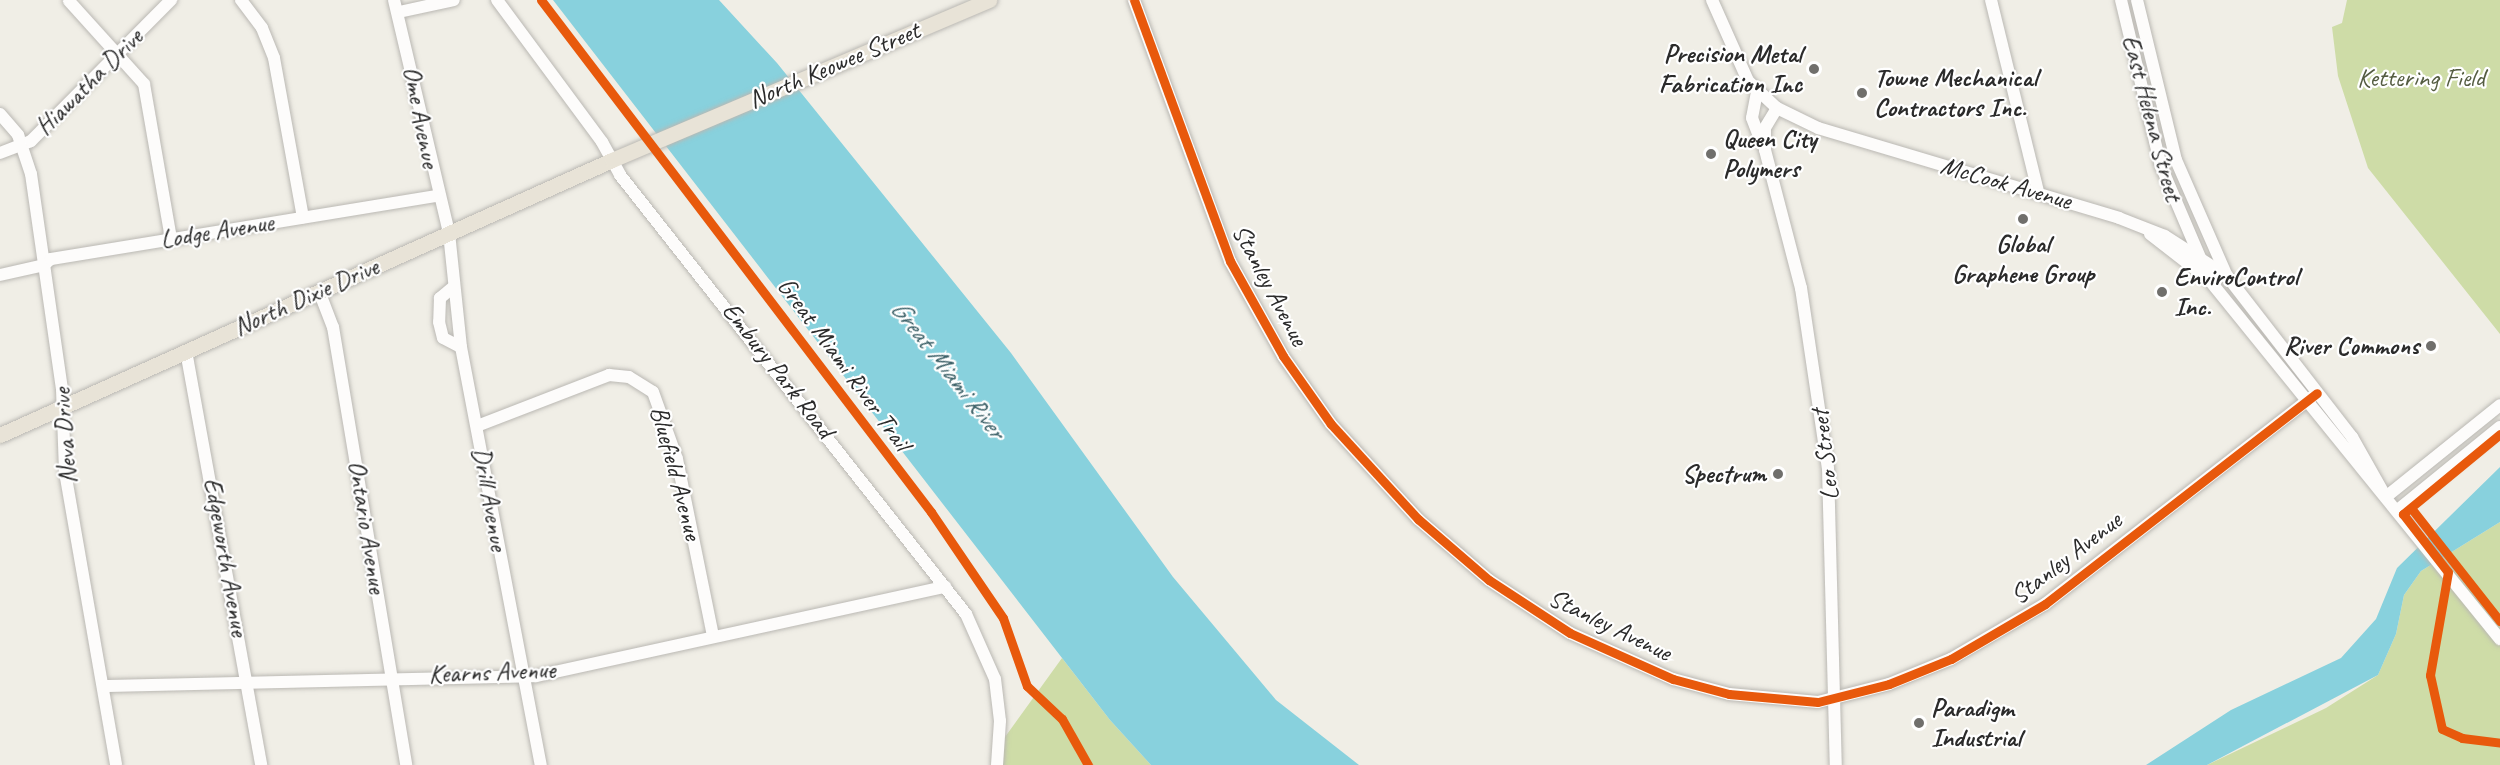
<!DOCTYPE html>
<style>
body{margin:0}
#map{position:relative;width:2500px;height:765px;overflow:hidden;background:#f0eee6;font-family:Caveat,sans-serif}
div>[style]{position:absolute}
.green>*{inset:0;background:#cedca7}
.water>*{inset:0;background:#88d1dd}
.roads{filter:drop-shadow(0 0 2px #bab8b3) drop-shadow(0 0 2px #bab8b3)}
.minor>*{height:12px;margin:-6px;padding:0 6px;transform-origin:6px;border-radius:6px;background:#fdfcfb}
.major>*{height:15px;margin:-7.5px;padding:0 7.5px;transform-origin:7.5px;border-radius:7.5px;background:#e8e3d7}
.cycleway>*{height:9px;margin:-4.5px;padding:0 4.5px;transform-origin:4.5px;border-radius:4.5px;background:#e8590c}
.dots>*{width:16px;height:16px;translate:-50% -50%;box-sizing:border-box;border:3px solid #fff;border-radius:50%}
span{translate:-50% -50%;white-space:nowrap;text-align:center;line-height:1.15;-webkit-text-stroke:4.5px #fff;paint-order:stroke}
.poi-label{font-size:26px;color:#2b2b2b;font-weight:700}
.right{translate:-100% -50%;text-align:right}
.left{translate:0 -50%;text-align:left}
.street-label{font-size:26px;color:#2b2b2b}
.park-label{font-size:26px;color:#545c41}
.water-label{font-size:27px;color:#3c6168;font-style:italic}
</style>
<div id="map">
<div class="green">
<div style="clip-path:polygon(2347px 0,2500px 0,2500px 334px,2368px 168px,2338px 76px,2332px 27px,2342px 23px)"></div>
<div style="clip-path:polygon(2500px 522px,2500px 765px,2207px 765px,2326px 708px,2378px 675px,2396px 634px,2404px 595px,2421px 571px)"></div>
<div style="clip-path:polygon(1062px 658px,1110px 720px,1151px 765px,997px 765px,1000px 744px)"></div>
</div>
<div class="water">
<div style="clip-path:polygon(553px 0,719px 0,777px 63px,1011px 353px,1173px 577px,1276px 700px,1359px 765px,1151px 765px,1110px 720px)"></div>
<div style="clip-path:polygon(2500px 467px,2500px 522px,2421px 571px,2404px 595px,2396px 634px,2378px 675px,2207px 765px,2146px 765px,2231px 710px,2341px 658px,2376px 619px,2397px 568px)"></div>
</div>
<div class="roads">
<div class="minor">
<div style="left:241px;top:0;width:35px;rotate:53deg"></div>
<div style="left:262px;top:28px;width:32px;rotate:68deg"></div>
<div style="left:274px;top:58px;width:162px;rotate:79.7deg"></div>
<div style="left:394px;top:0;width:239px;rotate:76.7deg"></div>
<div style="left:449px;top:233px;width:115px;rotate:84deg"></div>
<div style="left:461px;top:347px;width:426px;rotate:79.2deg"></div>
<div style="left:497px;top:0;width:177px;rotate:53.5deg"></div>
<div style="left:602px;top:142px;width:38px;rotate:61deg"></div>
<div style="left:620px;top:175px;width:559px;rotate:51.76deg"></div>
<div style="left:966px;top:614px;width:71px;rotate:66deg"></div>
<div style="left:995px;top:679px;width:42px;rotate:83.2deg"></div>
<div style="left:1000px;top:721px;width:44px;rotate:93.9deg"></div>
<div style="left:1134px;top:0;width:278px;rotate:69.8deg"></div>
<div style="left:1230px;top:261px;width:109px;rotate:60.8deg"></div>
<div style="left:1283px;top:356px;width:83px;rotate:54.8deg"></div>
<div style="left:1331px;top:424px;width:129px;rotate:47.5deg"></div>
<div style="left:1418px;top:519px;width:94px;rotate:40.7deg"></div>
<div style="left:1489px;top:580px;width:97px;rotate:33.2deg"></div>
<div style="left:1570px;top:633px;width:113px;rotate:24.1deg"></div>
<div style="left:1673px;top:679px;width:58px;rotate:15deg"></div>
<div style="left:1729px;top:694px;width:89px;rotate:5.1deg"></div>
<div style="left:1818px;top:702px;width:73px;rotate:-14.2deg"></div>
<div style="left:1889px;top:684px;width:67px;rotate:-22deg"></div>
<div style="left:1951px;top:659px;width:109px;rotate:-30.3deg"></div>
<div style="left:2045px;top:604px;width:344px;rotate:-37.8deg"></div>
<div style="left:1712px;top:0;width:89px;rotate:66deg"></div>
<div style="left:1748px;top:81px;width:40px;rotate:43deg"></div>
<div style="left:1777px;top:108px;width:46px;rotate:26deg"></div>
<div style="left:1818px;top:128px;width:314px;rotate:16.6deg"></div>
<div style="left:2119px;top:218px;width:49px;rotate:21.4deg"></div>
<div style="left:2165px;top:236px;width:74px;rotate:32.8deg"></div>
<div style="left:1991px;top:0;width:198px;rotate:76.2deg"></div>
<div style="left:2121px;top:0;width:171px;rotate:76.5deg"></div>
<div style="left:2161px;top:166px;width:125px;rotate:66.9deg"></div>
<div style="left:2210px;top:281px;width:461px;rotate:51deg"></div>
<div style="left:2137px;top:0;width:165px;rotate:76.3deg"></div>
<div style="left:2176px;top:160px;width:127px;rotate:66.3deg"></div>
<div style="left:2227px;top:276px;width:204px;rotate:52.2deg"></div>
<div style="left:2352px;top:437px;width:61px;rotate:60.5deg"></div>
<div style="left:69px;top:1px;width:112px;rotate:47.9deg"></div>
<div style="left:144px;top:84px;width:157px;rotate:80.1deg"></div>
<div style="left:399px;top:12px;width:56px;rotate:-12.3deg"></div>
<div style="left:1757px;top:92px;width:26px;rotate:101deg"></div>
<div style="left:1752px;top:118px;width:28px;rotate:69deg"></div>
<div style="left:1777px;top:108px;width:23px;rotate:121deg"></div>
<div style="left:1765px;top:128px;width:22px;rotate:90deg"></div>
<div style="left:1765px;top:150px;width:143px;rotate:75.4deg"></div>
<div style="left:1801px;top:288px;width:182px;rotate:81.5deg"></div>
<div style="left:1828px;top:468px;width:297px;rotate:88.5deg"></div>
<div style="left:0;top:114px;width:28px;rotate:49deg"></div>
<div style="left:18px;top:135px;width:41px;rotate:71.6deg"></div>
<div style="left:31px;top:174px;width:217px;rotate:81.8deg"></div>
<div style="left:62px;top:389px;width:83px;rotate:87.9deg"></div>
<div style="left:65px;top:472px;width:297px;rotate:80.1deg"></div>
<div style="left:0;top:153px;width:33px;rotate:-21deg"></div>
<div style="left:31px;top:141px;width:199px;rotate:-45.2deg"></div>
<div style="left:2150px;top:234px;width:75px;rotate:37.9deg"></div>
<div style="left:0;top:275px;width:45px;rotate:-12.8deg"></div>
<div style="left:44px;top:265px;width:9px;rotate:-41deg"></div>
<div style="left:51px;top:259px;width:391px;rotate:-9.3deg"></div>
<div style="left:452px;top:288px;width:16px;rotate:140deg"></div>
<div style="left:440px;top:298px;width:24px;rotate:92deg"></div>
<div style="left:439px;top:322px;width:16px;rotate:76deg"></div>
<div style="left:443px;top:338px;width:20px;rotate:27deg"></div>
<div style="left:319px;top:291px;width:39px;rotate:69deg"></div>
<div style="left:333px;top:327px;width:444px;rotate:80.5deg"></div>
<div style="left:186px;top:351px;width:421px;rotate:79.7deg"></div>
<div style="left:477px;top:426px;width:142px;rotate:-21.1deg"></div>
<div style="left:609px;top:375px;width:20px;rotate:6deg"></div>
<div style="left:629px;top:377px;width:28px;rotate:32deg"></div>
<div style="left:653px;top:392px;width:71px;rotate:70.3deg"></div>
<div style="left:677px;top:459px;width:181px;rotate:78.5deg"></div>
<div style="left:2387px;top:496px;width:145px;rotate:-38.8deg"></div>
<div style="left:2399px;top:509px;width:130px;rotate:-39.1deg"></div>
<div style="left:103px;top:686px;width:433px;rotate:-1.3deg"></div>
<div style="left:536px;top:676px;width:419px;rotate:-12.3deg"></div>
</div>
<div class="major">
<div style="left:0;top:435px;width:671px;rotate:-24.2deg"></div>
<div style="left:612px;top:160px;width:410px;rotate:-23deg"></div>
</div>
</div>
<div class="cycleway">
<div style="left:541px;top:0;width:644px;rotate:52.7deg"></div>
<div style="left:931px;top:512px;width:128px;rotate:55.8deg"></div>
<div style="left:1003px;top:618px;width:72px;rotate:70.6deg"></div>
<div style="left:1027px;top:686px;width:48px;rotate:43.3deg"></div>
<div style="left:1062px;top:719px;width:53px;rotate:60.5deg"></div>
<div style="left:1134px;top:0;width:278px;rotate:69.8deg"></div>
<div style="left:1230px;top:261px;width:109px;rotate:60.8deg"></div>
<div style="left:1283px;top:356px;width:83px;rotate:54.8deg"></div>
<div style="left:1331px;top:424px;width:129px;rotate:47.5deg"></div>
<div style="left:1418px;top:519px;width:94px;rotate:40.7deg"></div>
<div style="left:1489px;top:580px;width:97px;rotate:33.2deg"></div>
<div style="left:1570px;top:633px;width:113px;rotate:24.1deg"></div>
<div style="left:1673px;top:679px;width:58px;rotate:15deg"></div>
<div style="left:1729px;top:694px;width:89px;rotate:5.1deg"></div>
<div style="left:1818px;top:702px;width:73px;rotate:-14.2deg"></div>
<div style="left:1889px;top:684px;width:67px;rotate:-22deg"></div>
<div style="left:1951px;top:659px;width:109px;rotate:-30.3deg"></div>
<div style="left:2045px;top:604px;width:344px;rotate:-37.8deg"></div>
<div style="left:2500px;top:434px;width:126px;rotate:140.5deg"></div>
<div style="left:2403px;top:514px;width:73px;rotate:52.2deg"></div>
<div style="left:2448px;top:572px;width:105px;rotate:99.9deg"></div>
<div style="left:2430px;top:675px;width:55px;rotate:77.5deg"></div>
<div style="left:2442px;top:729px;width:22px;rotate:24deg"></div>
<div style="left:2462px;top:738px;width:38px;rotate:7deg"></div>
<div style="left:2411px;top:508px;width:144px;rotate:51.8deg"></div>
</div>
<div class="dots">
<div style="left:1814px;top:69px;background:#706f6c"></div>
<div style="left:1862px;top:93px;background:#706f6c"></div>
<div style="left:1711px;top:154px;background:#706f6c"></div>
<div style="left:2023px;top:219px;background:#706f6c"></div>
<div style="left:2162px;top:292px;background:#706f6c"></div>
<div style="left:2431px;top:346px;background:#706f6c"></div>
<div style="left:1778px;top:474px;background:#706f6c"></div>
<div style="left:1919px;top:723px;background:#706f6c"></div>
</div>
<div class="poi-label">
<span class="right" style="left:1802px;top:69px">Precision Metal<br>Fabrication Inc</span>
<span class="left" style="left:1874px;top:93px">Towne Mechanical<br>Contractors Inc.</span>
<span class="left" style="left:1723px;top:154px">Queen City<br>Polymers</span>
<span style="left:2023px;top:259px">Global<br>Graphene Group</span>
<span class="left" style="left:2174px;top:292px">EnviroControl<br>Inc.</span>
<span class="right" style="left:2419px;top:346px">River Commons</span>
<span class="right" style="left:1766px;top:474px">Spectrum</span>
<span class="left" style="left:1931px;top:723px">Paradigm<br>Industrial</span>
</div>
<div class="street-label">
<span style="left:834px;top:65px;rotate:-23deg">North Keowee Street</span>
<span style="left:89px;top:82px;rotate:-45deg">Hiawatha Drive</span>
<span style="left:421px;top:117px;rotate:79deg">Ome Avenue</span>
<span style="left:2152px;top:118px;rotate:75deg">East Helena Street</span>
<span style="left:2006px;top:183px;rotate:16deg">McCook Avenue</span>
<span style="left:217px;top:231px;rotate:-9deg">Lodge Avenue</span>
<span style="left:1270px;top:285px;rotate:62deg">Stanley Avenue</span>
<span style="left:306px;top:297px;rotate:-24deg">North Dixie Drive</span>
<span style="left:844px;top:364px;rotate:54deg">Great Miami River Trail</span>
<span style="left:778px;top:370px;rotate:52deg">Embury Park Road</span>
<span style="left:65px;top:436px;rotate:-94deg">Neva Drive</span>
<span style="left:1825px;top:455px;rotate:-97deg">Leo Street</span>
<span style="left:676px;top:473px;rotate:75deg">Bluefield Avenue</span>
<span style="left:490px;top:499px;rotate:80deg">Drill Avenue</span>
<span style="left:367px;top:527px;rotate:81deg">Ontario Avenue</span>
<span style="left:226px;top:557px;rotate:80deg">Edgeworth Avenue</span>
<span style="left:2066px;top:558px;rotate:-38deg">Stanley Avenue</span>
<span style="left:1610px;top:625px;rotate:26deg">Stanley Avenue</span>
<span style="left:492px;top:672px;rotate:-2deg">Kearns Avenue</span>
</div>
<div class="park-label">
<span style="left:2421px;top:78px">Kettering Field</span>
</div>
<div class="water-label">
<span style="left:948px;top:369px;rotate:52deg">Great Miami River</span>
</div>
</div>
